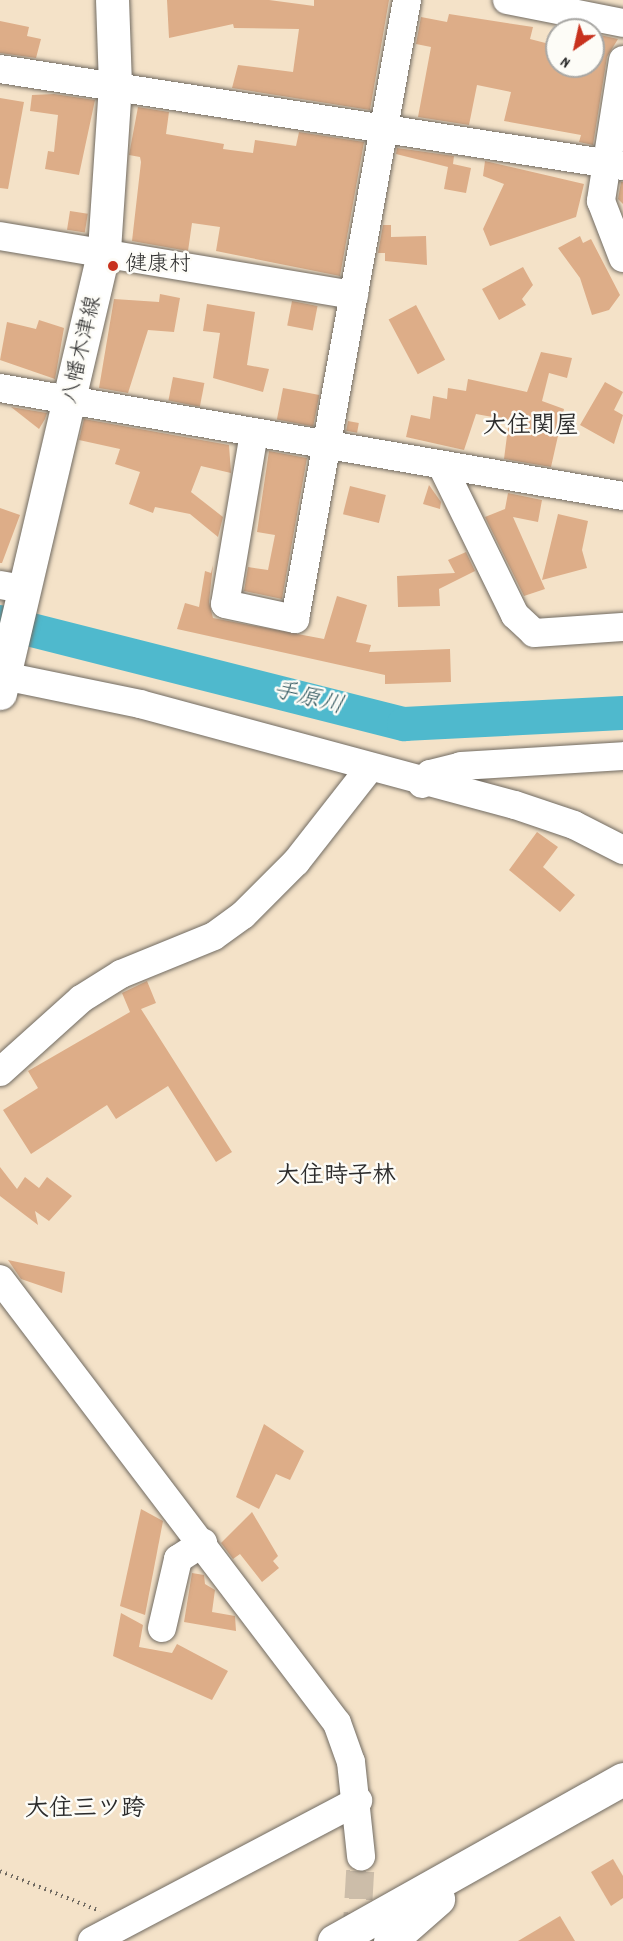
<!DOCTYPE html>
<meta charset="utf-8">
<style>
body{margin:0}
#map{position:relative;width:623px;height:1941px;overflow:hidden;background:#f4e2c8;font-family:Dekko,"Klee One",sans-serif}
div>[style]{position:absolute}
.river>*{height:34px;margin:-17px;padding:0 17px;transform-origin:17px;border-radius:17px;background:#4fb9cd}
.building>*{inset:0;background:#ddad88;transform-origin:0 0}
.minor-tunnel>*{height:28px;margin-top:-14px;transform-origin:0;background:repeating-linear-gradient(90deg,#ccbda9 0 28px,transparent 0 42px)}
.path>*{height:4px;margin-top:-2px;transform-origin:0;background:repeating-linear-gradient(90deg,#716b62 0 1.5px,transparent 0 6px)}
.roads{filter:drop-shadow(0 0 2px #716b62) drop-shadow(0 0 2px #716b62)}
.minor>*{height:28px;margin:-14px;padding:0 14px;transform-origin:14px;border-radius:14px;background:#fff}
.major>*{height:33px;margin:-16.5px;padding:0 16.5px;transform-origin:16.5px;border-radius:16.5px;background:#fff}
.highway>*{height:33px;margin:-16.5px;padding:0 16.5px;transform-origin:16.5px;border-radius:16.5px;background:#fff}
.dots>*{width:16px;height:16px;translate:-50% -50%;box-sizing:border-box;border:3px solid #fdfcf7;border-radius:50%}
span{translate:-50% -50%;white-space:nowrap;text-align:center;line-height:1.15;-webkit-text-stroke:5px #fdfcf7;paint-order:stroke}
.poi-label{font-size:22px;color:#2b2b2b}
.left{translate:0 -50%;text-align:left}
.street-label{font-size:22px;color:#2b2b2b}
.neighbourhood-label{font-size:24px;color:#2b2b2b;font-weight:700}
.water-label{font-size:24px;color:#385d64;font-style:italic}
.north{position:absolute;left:545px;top:18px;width:60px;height:60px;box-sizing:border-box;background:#fdfcf7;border:2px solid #a9a8a5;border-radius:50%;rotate:214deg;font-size:16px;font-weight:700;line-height:24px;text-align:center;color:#2b2b2b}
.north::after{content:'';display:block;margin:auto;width:21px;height:27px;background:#c8321e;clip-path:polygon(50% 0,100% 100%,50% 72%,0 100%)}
</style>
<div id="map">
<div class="river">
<div style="left:0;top:622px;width:417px;rotate:14.2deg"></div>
<div style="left:404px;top:724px;width:219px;rotate:-2.9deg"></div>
</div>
<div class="building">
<div style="clip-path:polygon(167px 0,269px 0,314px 6px,314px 0,389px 0,370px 110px,232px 88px,238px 65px,293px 72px,299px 29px,234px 28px,233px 24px,169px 38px)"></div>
<div style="clip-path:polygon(449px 14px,533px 27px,530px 39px,557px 46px,557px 66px,594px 66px,600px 35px,618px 39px,607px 57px,593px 145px,579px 142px,581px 135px,504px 121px,511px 92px,477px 85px,469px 125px,418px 117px,431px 47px,416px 44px,421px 17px,447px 22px)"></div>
<div style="clip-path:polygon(0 21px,29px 27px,27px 36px,41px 39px,36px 58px,0 53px)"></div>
<div style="clip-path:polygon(54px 94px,95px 100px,79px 175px,45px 169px,48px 151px,54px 152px,58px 115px,30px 111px,32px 95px)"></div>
<div style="clip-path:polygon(0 98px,24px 102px,8px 189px,0 188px)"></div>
<div style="clip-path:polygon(138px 107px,169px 112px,166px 134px,224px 144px,223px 149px,253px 153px,255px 140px,296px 146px,299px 132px,364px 142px,340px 276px,216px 251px,220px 227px,192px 223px,188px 251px,132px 241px,141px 162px,140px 157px,129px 155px)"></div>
<div style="clip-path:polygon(397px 148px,454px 156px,453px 164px,471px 168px,466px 193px,444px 189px,448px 167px,396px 154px)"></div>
<div style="clip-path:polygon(485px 161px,584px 184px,576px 217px,490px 246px,483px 229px,504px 184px,483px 176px)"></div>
<div style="clip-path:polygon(621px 182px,623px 182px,623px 204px,618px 199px)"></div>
<div style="left:70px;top:211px;width:18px;height:19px;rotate:9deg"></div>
<div style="clip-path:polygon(383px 225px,391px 225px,391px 237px,426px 236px,427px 265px,385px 261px,385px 253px,378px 253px)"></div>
<div style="clip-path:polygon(580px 236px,583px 243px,591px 239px,620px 295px,609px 310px,592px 315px,580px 278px,558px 248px)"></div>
<div style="clip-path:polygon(523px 267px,533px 285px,522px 299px,526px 305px,499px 320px,482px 289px)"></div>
<div style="clip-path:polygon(160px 294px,180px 298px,174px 332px,148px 330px,128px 393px,99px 388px,114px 299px,159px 302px)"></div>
<div style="left:292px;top:301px;width:26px;height:25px;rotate:11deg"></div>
<div style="clip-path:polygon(207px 304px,255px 312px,247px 365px,269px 369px,263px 392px,213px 378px,220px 333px,203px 331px)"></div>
<div style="left:416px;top:305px;width:62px;height:31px;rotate:62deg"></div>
<div style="clip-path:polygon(39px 320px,64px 328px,55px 379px,0 360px,7px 322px,36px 329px)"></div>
<div style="clip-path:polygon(541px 352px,572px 358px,567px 378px,549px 373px,542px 401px,564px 409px,551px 467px,504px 459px,509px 420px,476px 414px,464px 450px,406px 437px,411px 415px,430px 419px,433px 396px,447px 399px,448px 388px,466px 391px,468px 379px,527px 392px)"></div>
<div style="left:173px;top:377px;width:32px;height:24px;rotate:11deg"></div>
<div style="clip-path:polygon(605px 382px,623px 392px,614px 410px,623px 415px,614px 444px,580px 425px)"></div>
<div style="left:283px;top:388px;width:37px;height:32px;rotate:11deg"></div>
<div style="clip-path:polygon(11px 407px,47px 413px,45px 419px,39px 429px)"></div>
<div style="clip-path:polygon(84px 419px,229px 445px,231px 473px,201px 466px,191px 492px,223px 517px,218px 537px,190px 514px,155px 507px,153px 513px,129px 504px,140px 472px,115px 464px,120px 449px,79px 440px)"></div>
<div style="left:348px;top:421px;width:11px;height:10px;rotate:10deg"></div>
<div style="clip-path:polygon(269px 451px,307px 458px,282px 599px,244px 591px,248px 567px,268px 570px,275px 535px,257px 532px)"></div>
<div style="clip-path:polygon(429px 485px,441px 502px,440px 509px,423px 504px)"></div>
<div style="left:350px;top:486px;width:37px;height:29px;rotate:14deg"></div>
<div style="clip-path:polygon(508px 493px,542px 500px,538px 522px,513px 517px,545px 589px,524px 596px,485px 517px,505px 509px)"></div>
<div style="clip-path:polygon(0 508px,20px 515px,2px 563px,0 563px)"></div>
<div style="clip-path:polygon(558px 514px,588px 521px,582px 550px,587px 568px,542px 580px)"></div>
<div style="clip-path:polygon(466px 552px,475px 571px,439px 589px,440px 606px,398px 607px,397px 576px,455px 573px,448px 560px)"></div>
<div style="clip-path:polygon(213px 565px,209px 602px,213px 618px,324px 639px,337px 596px,367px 605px,356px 642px,371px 645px,369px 652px,450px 649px,451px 682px,385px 684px,385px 675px,177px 629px,185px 603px,199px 607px,205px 571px,211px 573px)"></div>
<div style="clip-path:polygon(537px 832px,558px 847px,543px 867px,575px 895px,560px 912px,509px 870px)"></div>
<div style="clip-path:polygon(147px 981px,156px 1003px,141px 1009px,232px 1152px,216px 1162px,168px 1086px,116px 1119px,107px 1105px,31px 1154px,3px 1110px,38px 1088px,28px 1071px,130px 1012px,122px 993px)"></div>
<div style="clip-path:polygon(0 1167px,17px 1189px,25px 1177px,39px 1188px,47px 1177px,72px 1196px,49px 1221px,35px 1211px,38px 1225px,0 1196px)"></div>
<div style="clip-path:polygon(8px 1260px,65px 1272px,62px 1293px,21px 1279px)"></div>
<div style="clip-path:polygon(264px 1424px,304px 1451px,290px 1480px,276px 1474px,259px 1509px,236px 1497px)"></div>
<div style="clip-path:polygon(141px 1509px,163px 1521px,145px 1615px,120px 1606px)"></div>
<div style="clip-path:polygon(252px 1512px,278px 1556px,273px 1561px,279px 1568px,262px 1582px,240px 1554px,233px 1559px,221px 1543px)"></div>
<div style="clip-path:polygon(192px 1573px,204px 1575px,205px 1584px,215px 1590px,212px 1612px,235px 1616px,236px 1631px,184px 1622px)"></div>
<div style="clip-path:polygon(121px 1613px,143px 1625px,139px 1647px,172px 1653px,177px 1644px,228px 1671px,212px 1700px,113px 1656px)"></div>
<div style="clip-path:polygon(613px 1859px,623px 1876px,623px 1898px,611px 1906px,591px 1872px)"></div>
<div style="clip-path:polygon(560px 1916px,575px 1941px,518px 1941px)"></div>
</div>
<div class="minor-tunnel">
<div style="left:356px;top:1941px;width:85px;rotate:-86.6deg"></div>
</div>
<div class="path">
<div style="left:0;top:1871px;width:108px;rotate:21.8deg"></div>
</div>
<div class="roads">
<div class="minor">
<div style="left:507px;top:0;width:118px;rotate:11.2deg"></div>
<div style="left:623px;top:60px;width:143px;rotate:98.9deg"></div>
<div style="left:601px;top:201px;width:61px;rotate:68.9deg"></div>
<div style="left:0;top:69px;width:631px;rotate:8.85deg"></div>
<div style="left:0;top:236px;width:359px;rotate:9.5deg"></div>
<div style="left:0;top:388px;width:632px;rotate:9.83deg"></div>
<div style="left:254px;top:433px;width:173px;rotate:99.6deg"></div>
<div style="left:225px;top:604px;width:72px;rotate:12.1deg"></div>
<div style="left:295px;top:619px;width:629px;rotate:-79.74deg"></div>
<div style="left:442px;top:466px;width:166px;rotate:63.9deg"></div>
<div style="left:515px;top:615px;width:26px;rotate:43deg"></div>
<div style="left:534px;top:633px;width:89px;rotate:-3.9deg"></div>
<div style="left:0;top:585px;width:22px;rotate:10deg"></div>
<div style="left:4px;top:676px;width:139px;rotate:11.6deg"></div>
<div style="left:140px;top:704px;width:388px;rotate:15.1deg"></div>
<div style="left:515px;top:805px;width:62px;rotate:18.7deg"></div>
<div style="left:574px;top:825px;width:55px;rotate:27deg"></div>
<div style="left:422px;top:784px;width:13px;rotate:-51deg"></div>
<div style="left:430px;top:774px;width:32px;rotate:-14deg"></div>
<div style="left:461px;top:766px;width:162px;rotate:-3.5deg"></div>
<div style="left:0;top:1072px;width:109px;rotate:-42deg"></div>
<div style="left:81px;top:999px;width:47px;rotate:-32deg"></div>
<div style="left:121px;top:974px;width:100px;rotate:-22.2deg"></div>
<div style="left:214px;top:936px;width:36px;rotate:-36deg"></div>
<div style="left:243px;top:915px;width:75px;rotate:-45deg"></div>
<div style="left:296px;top:862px;width:118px;rotate:-51.9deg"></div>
<div style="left:0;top:1279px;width:557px;rotate:52.8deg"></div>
<div style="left:337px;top:1723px;width:41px;rotate:70.3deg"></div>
<div style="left:351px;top:1762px;width:95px;rotate:83.9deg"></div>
<div style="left:162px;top:1628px;width:71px;rotate:-76.9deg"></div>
<div style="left:178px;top:1559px;width:30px;rotate:-33deg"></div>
<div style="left:92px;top:1941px;width:301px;rotate:-27.8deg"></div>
</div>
<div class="major">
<div style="left:0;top:693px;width:455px;rotate:-76.8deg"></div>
<div style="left:104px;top:250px;width:165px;rotate:-86.2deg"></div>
<div style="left:115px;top:85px;width:85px;rotate:-92deg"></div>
</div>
<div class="highway">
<div style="left:334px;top:1941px;width:331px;rotate:-29.3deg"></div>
<div style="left:390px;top:1941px;width:64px;rotate:-41.2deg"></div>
</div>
</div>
<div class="dots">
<div style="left:113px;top:266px;background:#c8321e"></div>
</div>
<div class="poi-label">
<span class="left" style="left:125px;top:266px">健康村</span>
</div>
<div class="street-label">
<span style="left:83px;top:350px;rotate:-77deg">八幡木津線</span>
</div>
<div class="neighbourhood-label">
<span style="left:531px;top:428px">大住関屋</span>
<span style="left:336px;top:1178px">大住時子林</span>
<span style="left:85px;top:1811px">大住三ツ跨</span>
</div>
<div class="water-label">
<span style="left:308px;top:700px;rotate:14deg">手原川</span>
</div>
<div class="north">N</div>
</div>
